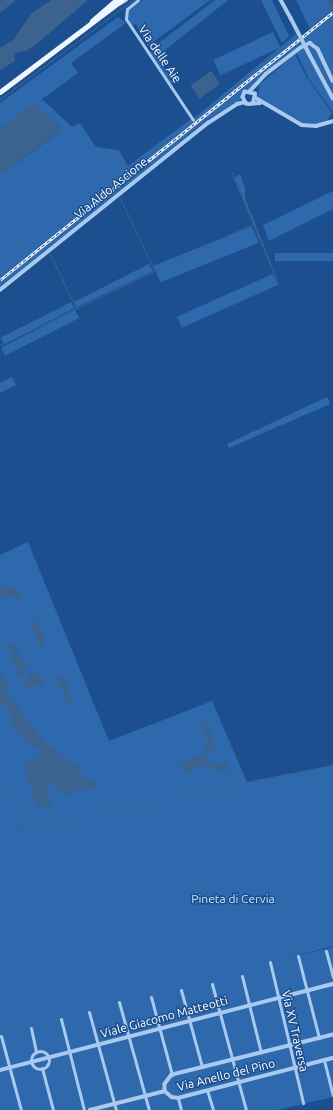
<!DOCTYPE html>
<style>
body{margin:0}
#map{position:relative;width:333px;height:1110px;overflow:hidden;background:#1b4f8f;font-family:Ubuntu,sans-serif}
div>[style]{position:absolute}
.green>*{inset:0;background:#2e69ad;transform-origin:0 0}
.water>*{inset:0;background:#3c6290;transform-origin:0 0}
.stream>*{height:1px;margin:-0.5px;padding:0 0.5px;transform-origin:0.5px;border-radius:0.5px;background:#3c6290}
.canal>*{height:2.5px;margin:-1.25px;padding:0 1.25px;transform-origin:1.25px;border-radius:1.25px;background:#3c6290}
.minor>*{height:3px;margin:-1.5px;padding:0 1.5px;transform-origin:1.5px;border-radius:1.5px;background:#a9c9ee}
.minor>.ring{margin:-1.5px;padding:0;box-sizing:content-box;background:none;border:3px solid #a9c9ee;border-radius:50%}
.tertiary>*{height:3.5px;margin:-1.75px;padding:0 1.75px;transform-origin:1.75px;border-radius:1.75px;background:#a9c9ee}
.primary>*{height:4.5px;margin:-2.25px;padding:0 2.25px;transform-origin:2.25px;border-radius:2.25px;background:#f0f6ff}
.rail>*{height:2.5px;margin-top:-1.25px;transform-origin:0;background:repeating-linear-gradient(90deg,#1b4f8f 0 3px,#fff 0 6px);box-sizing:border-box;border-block:1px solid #fff}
.tertiary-bridge>*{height:3.5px;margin:-1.75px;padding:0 1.75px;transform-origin:1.75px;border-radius:1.75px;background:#a9c9ee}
span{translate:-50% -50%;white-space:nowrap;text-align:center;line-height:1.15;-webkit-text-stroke:3px #1b4f8f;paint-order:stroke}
.street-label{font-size:12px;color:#fff}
.park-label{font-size:12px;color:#cfe3fa}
</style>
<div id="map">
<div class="green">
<div style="clip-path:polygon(142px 0,210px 0,148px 46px,136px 24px,132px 26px,127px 16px,129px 10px)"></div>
<div style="clip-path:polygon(215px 0,228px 0,159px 55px,151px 49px)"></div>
<div style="clip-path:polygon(261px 0,272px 0,289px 36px,282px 43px)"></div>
<div style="clip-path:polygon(296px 0,328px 0,332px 11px,310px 29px)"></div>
<div style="clip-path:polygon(333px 14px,333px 78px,316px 44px,310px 42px,302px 45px,258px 79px,238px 102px,208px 119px,0 288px,0 282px)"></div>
<div style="clip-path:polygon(118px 17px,126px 23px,71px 63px,78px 73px,42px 99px,72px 127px,80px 123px,96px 147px,119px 150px,128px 166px,191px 119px,194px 123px,0 278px,0 175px,60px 132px,62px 127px,33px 105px,0 129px,0 103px)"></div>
<div style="left:273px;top:32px;width:17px;height:66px;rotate:65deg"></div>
<div style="clip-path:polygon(296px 34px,298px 39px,196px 122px,193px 119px)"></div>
<div style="clip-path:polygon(310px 45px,316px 48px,333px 84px,333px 112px,309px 79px,296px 52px)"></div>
<div style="clip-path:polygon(149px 51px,158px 56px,174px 84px,170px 83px)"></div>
<div style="clip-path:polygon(295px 54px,306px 76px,332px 113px,327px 121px,314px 125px,305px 124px,258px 98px,259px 85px)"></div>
<div style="clip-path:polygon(240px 174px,245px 188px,245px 198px,279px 284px,234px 178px)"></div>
<div style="clip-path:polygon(333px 191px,333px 209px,269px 241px,263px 225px)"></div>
<div style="left:252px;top:226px;width:18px;height:106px;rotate:68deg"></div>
<div style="left:333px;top:253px;width:8px;height:58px;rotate:90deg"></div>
<div style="clip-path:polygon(149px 264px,153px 271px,77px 307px,74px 302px)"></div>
<div style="left:273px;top:274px;width:12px;height:105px;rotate:66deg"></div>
<div style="left:71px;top:302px;width:7px;height:79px;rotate:63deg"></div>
<div style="left:75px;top:310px;width:9px;height:83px;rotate:63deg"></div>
<div style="clip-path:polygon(12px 377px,16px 385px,0 393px,0 383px)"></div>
<div style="clip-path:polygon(327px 397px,330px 404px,229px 448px,227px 444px)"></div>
<div style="clip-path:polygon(28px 542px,109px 741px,212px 701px,247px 782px,333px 765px,333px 946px,278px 961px,333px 947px,333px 1097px,277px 1110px,0 1110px,0 555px)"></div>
</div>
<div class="water">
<div style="clip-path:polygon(0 0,16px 0,0 13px)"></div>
<div style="clip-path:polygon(51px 0,88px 0,33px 47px,25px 51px,14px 53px,15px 61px,0 70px,0 48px,13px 40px,32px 13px)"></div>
<div style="left:211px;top:71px;width:16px;height:25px;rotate:55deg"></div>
<div style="clip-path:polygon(33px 104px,62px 127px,62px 130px,0 175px,0 129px)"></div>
<div style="clip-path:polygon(5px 585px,19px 591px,21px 599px,10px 596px,0 599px,0 586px)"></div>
<div style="clip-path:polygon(32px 617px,44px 636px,43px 647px,38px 645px,36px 635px,30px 623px)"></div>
<div style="clip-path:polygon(9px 644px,15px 646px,21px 658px,30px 665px,24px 670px,23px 677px,17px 674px,19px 666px,13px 663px,12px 654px,7px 645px)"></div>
<div style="clip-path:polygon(33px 671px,37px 676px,40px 676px,45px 688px,35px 683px,33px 690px,22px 685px,22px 682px,28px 682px,29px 673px)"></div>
<div style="clip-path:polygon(0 674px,5px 675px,3px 680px,9px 684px,7px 695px,16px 704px,28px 722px,47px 744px,67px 761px,77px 764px,86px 781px,97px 780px,99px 786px,89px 791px,76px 790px,67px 795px,51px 783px,47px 786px,52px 806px,36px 807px,33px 791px,26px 780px,25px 765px,41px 755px,40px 749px,18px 735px,12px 723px,9px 708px,0 703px)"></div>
<div style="clip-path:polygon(61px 676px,65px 678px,72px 702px,69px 705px,57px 680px)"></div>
<div style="clip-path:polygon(201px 721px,208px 722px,212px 739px,217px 745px,217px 749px,207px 752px,205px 759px,217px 766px,224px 762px,225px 755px,228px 773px,209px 767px,198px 767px,191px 773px,180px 768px,180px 765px,204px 753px,207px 740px,206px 731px,200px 726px)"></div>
</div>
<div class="stream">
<div style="left:0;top:99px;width:166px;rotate:-36.7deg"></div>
<div style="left:120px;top:198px;width:80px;rotate:64.7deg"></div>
<div style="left:253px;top:224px;width:64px;rotate:67deg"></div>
<div style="left:50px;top:254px;width:60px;rotate:64.3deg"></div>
<div style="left:0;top:345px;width:281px;rotate:-25.7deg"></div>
<div style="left:253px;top:223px;width:56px;rotate:-112.9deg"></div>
<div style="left:0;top:786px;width:15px;rotate:23deg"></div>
<div style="left:14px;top:792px;width:37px;rotate:76deg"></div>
<div style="left:0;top:833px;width:340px;rotate:-11.5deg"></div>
</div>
<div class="canal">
<div style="left:330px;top:0;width:11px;rotate:75deg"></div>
</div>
<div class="minor">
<div style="left:138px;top:0;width:14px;rotate:141deg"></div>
<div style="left:127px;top:9px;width:10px;rotate:96deg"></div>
<div style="left:126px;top:19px;width:121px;rotate:56.4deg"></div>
<div style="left:326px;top:951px;width:27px;rotate:75deg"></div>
<div style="left:298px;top:956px;width:85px;rotate:75.6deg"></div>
<div style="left:270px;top:962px;width:145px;rotate:76.8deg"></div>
<div style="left:242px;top:976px;width:79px;rotate:76.1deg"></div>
<div style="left:212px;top:984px;width:131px;rotate:74.9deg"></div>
<div style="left:181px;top:990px;width:80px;rotate:74.7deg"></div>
<div style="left:151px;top:997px;width:81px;rotate:74.9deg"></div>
<div style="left:119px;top:1002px;width:112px;rotate:74.5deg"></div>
<div style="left:89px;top:1012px;width:102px;rotate:74.6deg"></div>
<div style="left:61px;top:1019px;width:94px;rotate:75.8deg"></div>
<div style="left:31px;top:1028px;width:25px;rotate:78deg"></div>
<div style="left:1px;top:1036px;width:77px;rotate:74.9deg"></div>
<div class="ring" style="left:31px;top:1051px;width:15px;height:15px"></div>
<div style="left:324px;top:1060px;width:36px;rotate:76deg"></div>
<div style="left:42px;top:1068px;width:43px;rotate:75.3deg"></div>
<div style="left:207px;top:1090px;width:21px;rotate:73deg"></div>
<div style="left:178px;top:1098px;width:12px;rotate:76deg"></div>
</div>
<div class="tertiary">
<div style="left:281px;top:0;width:21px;rotate:61deg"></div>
<div style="left:119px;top:4px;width:8px;rotate:-30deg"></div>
<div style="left:310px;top:55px;width:49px;rotate:61.9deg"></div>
<div style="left:250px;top:91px;width:23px;rotate:-47deg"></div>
<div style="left:266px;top:74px;width:43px;rotate:-37.4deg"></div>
<div style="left:300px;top:48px;width:11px;rotate:-27deg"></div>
<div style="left:310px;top:43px;width:10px;rotate:37deg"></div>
<div style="left:318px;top:49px;width:35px;rotate:65deg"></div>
<div style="left:256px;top:98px;width:53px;rotate:30.4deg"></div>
<div style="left:302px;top:125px;width:14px;rotate:4deg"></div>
<div style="left:316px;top:126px;width:18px;rotate:-16deg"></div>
<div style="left:253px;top:103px;width:9px;rotate:-77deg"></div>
<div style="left:255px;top:94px;width:10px;rotate:-169deg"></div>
<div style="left:245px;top:92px;width:5px;rotate:112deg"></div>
<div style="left:243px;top:97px;width:7px;rotate:63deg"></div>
<div style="left:246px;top:103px;width:3px;rotate:18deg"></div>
<div style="left:249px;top:104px;width:11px;rotate:-5deg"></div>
<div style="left:0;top:290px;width:267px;rotate:-38.8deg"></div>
<div style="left:208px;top:123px;width:35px;rotate:-33deg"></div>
<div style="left:237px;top:104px;width:8px;rotate:-14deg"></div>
<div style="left:333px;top:1035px;width:166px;rotate:166deg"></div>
<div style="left:172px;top:1075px;width:11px;rotate:128deg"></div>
<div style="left:165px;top:1084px;width:7px;rotate:90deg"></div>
<div style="left:165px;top:1091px;width:9px;rotate:41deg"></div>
<div style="left:172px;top:1097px;width:6px;rotate:9deg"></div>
<div style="left:178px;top:1098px;width:160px;rotate:-14.5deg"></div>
<div style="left:0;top:1070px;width:344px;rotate:-14.5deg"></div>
<div style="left:90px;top:1110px;width:77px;rotate:-14.2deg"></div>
</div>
<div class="primary">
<div style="left:92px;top:21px;width:32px;rotate:-41deg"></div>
<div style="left:0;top:92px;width:153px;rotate:-37deg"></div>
</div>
<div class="rail">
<div style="left:0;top:280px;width:427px;rotate:-38.8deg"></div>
</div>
<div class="tertiary-bridge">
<div style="left:291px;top:18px;width:42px;rotate:62.8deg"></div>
</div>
<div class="street-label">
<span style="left:160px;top:54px;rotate:56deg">Via delle Aie</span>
<span style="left:111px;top:188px;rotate:-39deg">Via Aldo Ascione</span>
<span style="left:164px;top:1017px;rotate:-15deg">Viale Giacomo Matteotti</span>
<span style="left:295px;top:1031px;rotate:77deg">Via XV Traversa</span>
<span style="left:226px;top:1075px;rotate:-14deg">Via Anello del Pino</span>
</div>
<div class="park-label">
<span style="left:233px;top:899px">Pineta di Cervia</span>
</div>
</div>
